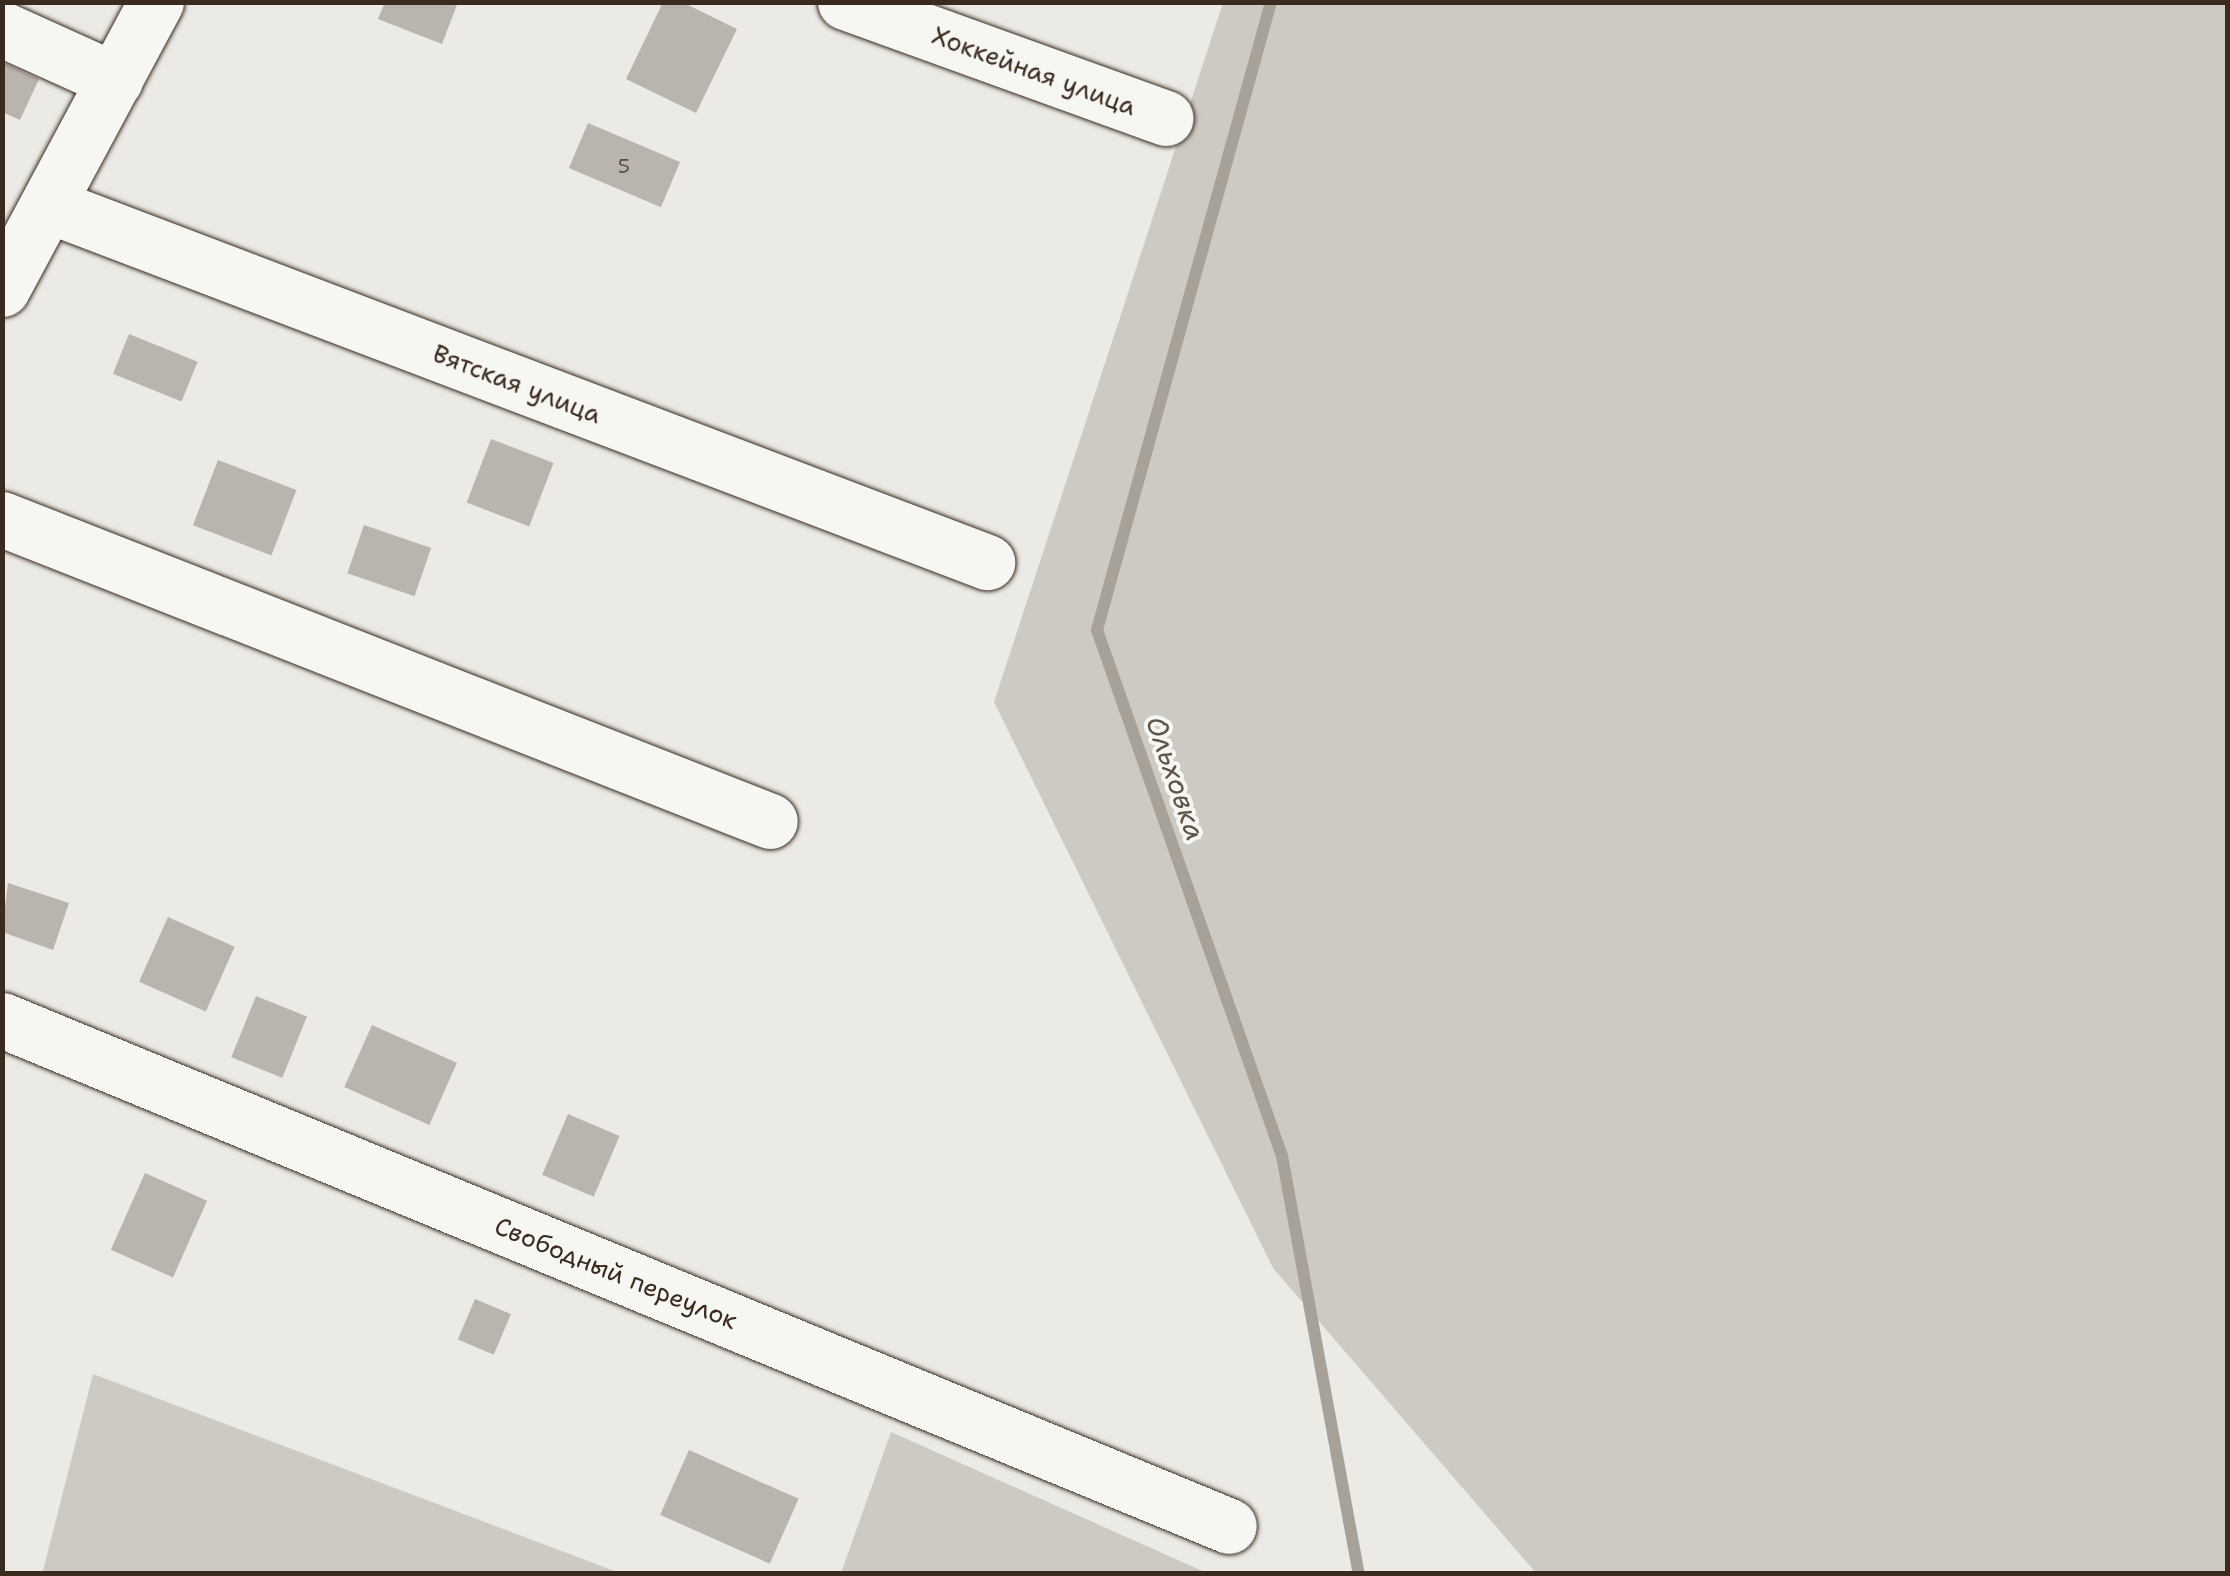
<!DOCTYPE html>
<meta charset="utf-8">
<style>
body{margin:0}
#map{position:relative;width:2230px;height:1576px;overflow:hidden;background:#ebeae5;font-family:"Shantell Sans",sans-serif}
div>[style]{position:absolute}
.green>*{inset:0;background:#cdcac4}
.stream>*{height:12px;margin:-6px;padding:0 6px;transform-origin:6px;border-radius:6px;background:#a8a198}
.building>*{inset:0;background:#bab4ae;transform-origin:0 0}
.roads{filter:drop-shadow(0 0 2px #3b2a1e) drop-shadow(0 0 2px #3b2a1e)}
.minor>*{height:55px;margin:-27.5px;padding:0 27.5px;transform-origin:27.5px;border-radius:27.5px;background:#f6f6f2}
span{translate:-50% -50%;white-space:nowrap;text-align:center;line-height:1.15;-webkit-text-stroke:8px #f6f6f2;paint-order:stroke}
.number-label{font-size:20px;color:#5b4c42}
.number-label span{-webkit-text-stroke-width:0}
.street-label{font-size:25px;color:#3b2a1e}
.water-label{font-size:28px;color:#615449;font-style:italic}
.frame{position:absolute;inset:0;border:5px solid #3b2a1e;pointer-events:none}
</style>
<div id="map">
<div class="green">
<div style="clip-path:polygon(1223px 3px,2227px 3px,2227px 1573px,1536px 1573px,1273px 1268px,994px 702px)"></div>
<div style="clip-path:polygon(93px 1374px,620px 1573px,48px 1573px,43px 1571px)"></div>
<div style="clip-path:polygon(891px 1432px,1207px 1573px,841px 1573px)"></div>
</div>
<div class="stream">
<div style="left:1271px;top:2px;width:652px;rotate:105.49deg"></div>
<div style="left:1097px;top:630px;width:558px;rotate:70.62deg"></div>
<div style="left:1282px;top:1156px;width:425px;rotate:79.6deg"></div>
</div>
<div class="building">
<div style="clip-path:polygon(385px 2px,458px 2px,442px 44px,378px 19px)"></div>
<div style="clip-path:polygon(663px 2px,682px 2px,737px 29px,696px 113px,626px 79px)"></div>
<div style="clip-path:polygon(2px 62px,39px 79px,20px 120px,2px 112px)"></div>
<div style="left:588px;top:123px;width:100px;height:49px;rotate:23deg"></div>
<div style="left:129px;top:334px;width:74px;height:43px;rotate:22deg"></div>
<div style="left:491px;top:439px;width:67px;height:68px;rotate:21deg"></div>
<div style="left:218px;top:460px;width:84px;height:70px;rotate:21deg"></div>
<div style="left:364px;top:525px;width:71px;height:51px;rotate:19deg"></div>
<div style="clip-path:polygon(8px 883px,69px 903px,53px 950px,2px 932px)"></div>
<div style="left:168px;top:917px;width:73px;height:71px;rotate:24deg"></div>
<div style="left:256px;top:996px;width:55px;height:66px;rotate:22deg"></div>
<div style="left:372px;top:1025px;width:93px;height:68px;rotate:24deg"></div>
<div style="left:568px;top:1114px;width:56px;height:66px;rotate:23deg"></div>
<div style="left:145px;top:1173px;width:68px;height:84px;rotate:24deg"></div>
<div style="left:475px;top:1299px;width:39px;height:44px;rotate:23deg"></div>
<div style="left:689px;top:1450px;width:120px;height:71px;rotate:24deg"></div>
</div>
<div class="roads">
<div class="minor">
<div style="left:845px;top:2px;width:341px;rotate:19.9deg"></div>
<div style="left:2px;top:29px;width:124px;rotate:24.3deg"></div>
<div style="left:48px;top:205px;width:1005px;rotate:20.82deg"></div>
<div style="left:2px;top:289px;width:326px;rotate:-61.8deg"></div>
<div style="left:2px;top:519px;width:825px;rotate:21.47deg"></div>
<div style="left:2px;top:1020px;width:1327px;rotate:22.41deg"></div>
</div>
</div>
<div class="number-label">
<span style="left:624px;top:166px">5</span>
</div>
<div class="street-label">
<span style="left:1034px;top:71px;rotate:20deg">Хоккейная улица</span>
<span style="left:517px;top:384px;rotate:21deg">Вятская улица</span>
<span style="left:616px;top:1273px;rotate:22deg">Свободный переулок</span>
</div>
<div class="water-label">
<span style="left:1176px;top:778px;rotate:71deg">Ольховка</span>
</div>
<div class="frame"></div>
</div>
